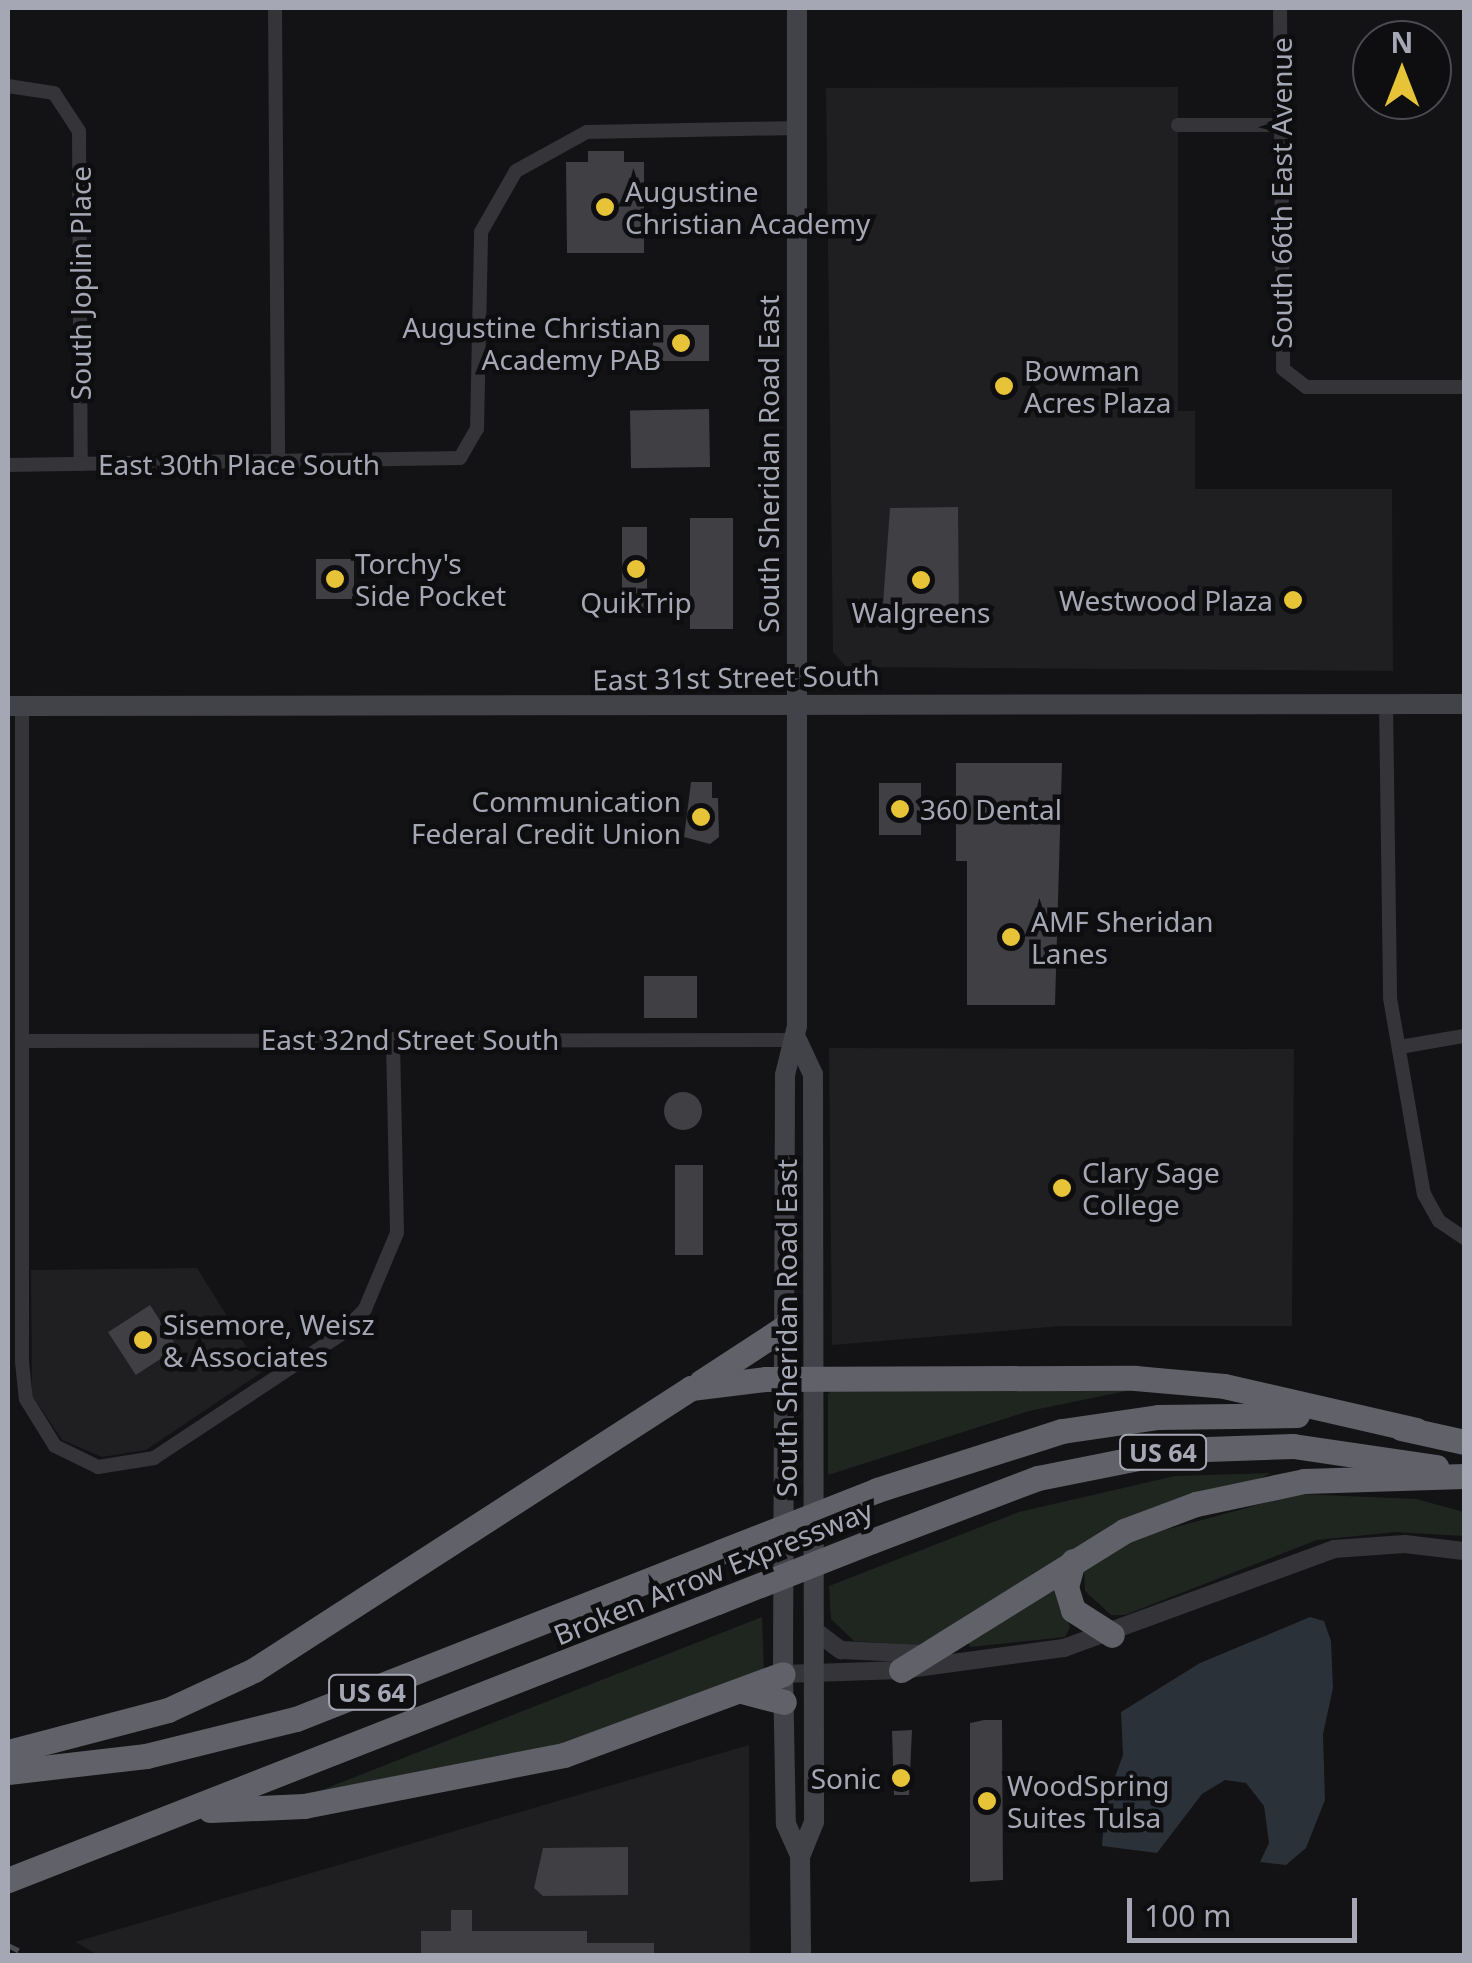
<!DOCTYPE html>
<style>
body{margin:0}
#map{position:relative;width:1472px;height:1963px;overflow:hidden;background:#131214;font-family:"Noto Sans",sans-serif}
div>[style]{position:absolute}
.built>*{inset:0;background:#1f1e21}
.green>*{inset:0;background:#1f2620}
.water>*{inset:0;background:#2b3139}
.building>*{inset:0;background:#3f3f44;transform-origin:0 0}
.round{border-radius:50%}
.minor>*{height:14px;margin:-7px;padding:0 7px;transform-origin:7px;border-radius:7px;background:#343439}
.tertiary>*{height:18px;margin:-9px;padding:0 9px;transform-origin:9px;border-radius:9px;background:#343439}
.secondary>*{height:20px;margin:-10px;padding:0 10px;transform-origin:10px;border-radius:10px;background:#424249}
.motorway>*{height:25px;margin:-12.5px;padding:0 12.5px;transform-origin:12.5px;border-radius:12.5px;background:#606169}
.rail>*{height:5px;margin-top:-2.5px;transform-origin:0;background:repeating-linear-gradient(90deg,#4b4b52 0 12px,transparent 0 22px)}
.motorway-bridge>*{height:25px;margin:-12.5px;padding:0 12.5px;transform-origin:12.5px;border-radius:12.5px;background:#606169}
.dots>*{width:28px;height:28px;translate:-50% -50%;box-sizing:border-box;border:5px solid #0e0d0f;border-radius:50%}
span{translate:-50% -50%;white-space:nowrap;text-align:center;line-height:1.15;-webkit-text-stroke:9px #0e0d0f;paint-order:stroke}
.shield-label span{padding:2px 8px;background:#0e0d0f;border:2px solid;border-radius:8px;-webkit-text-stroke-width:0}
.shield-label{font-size:25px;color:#a5a7b4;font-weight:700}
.poi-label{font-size:28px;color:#a5a7b4}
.left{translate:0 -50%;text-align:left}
.right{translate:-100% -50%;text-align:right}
.street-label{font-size:28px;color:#a5a7b4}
.frame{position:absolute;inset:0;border:10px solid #a5a7b4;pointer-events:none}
.north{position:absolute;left:1352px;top:20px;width:100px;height:100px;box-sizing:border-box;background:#0e0d0f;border:2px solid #4a4b51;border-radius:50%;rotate:0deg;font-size:28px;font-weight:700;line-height:40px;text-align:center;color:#a5a7b4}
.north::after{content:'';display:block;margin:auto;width:35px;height:45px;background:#e7c337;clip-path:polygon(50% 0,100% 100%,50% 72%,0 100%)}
.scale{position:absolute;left:1127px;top:1898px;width:230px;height:45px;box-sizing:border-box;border:5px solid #a5a7b4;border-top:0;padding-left:12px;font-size:30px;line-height:35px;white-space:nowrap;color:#a5a7b4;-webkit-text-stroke:8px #0e0d0f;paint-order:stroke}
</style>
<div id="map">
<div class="built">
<div style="clip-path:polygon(1178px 87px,1178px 411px,1195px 411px,1195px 489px,1392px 489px,1393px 671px,846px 667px,833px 652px,826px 88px)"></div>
<div style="clip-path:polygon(829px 1048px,1294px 1049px,1292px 1326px,1062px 1326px,832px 1345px)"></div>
<div style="clip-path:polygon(197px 1268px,262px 1372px,146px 1450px,102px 1457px,62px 1440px,32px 1395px,31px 1270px)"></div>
<div style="clip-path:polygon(749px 1745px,750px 1955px,100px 1956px,75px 1942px)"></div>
</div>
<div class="green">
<div style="clip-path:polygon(835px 1386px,1136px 1389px,1029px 1411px,828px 1475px,828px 1394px)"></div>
<div style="clip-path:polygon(1271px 1473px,918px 1645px,854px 1641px,831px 1619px,829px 1586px,1019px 1512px,1175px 1476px)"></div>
<div style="clip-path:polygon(1298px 1494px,1416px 1499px,1464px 1512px,1464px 1536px,1396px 1532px,1317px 1540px,1125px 1615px,1111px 1615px,1085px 1591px,1084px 1570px,1139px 1537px)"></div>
<div style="clip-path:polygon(1053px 1589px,1070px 1627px,1065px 1637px,970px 1647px,967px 1638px)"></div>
<div style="clip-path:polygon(762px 1617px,764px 1676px,581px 1741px,304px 1797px)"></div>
</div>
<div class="water">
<div style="clip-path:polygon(1310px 1617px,1324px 1621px,1331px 1641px,1333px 1688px,1323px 1734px,1325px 1800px,1306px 1848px,1286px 1865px,1260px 1862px,1269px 1843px,1264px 1806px,1246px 1783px,1225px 1780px,1202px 1794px,1157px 1853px,1102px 1846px,1105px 1804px,1123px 1755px,1121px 1712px,1200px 1663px)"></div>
</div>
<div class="building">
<div style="clip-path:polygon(588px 151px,624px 151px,624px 162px,644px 162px,644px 253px,567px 253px,566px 162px,588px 162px)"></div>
<div style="left:653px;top:325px;width:56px;height:36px"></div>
<div style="left:709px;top:409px;width:58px;height:79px;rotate:89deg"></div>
<div style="clip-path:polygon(958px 507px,959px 612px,896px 618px,883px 604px,890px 508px)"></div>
<div style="left:690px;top:518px;width:43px;height:111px"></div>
<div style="left:622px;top:527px;width:25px;height:86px"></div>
<div style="left:316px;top:559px;width:38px;height:40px"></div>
<div style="clip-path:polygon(956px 763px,1062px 763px,1055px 1005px,967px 1005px,967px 861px,956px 861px)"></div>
<div style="clip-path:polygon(691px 782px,712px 782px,712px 798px,718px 798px,719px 837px,710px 844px,684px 837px)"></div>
<div style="left:879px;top:783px;width:42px;height:52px"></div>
<div style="left:644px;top:976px;width:53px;height:42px"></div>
<div class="round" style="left:664px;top:1092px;width:38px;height:38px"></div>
<div style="left:675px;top:1165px;width:28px;height:90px"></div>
<div style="left:150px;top:1305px;width:51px;height:50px;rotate:57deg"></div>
<div style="clip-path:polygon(984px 1720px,1002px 1720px,1003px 1880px,970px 1882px,970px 1723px)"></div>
<div style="clip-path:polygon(912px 1730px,909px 1795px,894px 1795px,892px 1731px)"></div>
<div style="clip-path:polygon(628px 1847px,628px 1895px,543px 1896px,534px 1888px,543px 1848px)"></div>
<div style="clip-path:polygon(451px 1910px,472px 1910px,472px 1931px,587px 1931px,587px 1943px,654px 1943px,654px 1956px,421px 1956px,421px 1931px,451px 1931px)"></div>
</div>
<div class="minor">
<div style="left:275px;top:8px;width:456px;rotate:89.6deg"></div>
<div style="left:1280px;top:8px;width:361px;rotate:89.5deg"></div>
<div style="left:1283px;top:369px;width:29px;rotate:38deg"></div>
<div style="left:1306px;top:387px;width:158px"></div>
<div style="left:8px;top:86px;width:47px;rotate:8.7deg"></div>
<div style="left:54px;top:93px;width:45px;rotate:56.7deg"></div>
<div style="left:79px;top:131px;width:333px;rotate:89.7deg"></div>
<div style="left:1178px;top:125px;width:102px"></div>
<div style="left:8px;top:465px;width:452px;rotate:-0.9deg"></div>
<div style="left:460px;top:458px;width:34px;rotate:-60deg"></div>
<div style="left:477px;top:429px;width:197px;rotate:-88.8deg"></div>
<div style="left:481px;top:232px;width:70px;rotate:-60.2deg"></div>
<div style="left:516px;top:171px;width:81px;rotate:-28.8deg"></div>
<div style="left:587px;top:132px;width:209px;rotate:-1.1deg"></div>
<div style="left:1386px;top:704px;width:294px;rotate:89.2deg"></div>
<div style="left:1390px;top:998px;width:199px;rotate:80.2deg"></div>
<div style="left:1424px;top:1194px;width:31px;rotate:61deg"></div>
<div style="left:1439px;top:1221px;width:30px;rotate:34deg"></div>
<div style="left:22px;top:706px;width:656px;rotate:90deg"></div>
<div style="left:22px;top:1362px;width:37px;rotate:84deg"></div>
<div style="left:26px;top:1399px;width:55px;rotate:58.3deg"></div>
<div style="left:55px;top:1446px;width:48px;rotate:26deg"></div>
<div style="left:98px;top:1467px;width:57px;rotate:-9.1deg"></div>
<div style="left:154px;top:1458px;width:223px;rotate:-33.5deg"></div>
<div style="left:340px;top:1335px;width:36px;rotate:-46deg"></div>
<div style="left:365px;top:1309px;width:82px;rotate:-67.2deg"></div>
<div style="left:397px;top:1233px;width:194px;rotate:-91.2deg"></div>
<div style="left:22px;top:1041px;width:775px;rotate:-0.07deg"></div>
<div style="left:1400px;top:1047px;width:65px;rotate:-9.8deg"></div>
</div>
<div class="tertiary">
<div style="left:814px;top:1630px;width:34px;rotate:37deg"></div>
<div style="left:841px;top:1650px;width:84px;rotate:2.7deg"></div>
<div style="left:783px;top:1674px;width:118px;rotate:-1.9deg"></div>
<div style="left:901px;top:1670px;width:164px;rotate:-7.7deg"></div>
<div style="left:1064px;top:1648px;width:288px;rotate:-20.1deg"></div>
<div style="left:1334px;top:1549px;width:71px;rotate:-4deg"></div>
<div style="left:1405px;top:1544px;width:59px;rotate:6.8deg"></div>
</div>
<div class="secondary">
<div style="left:797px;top:8px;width:1018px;rotate:90deg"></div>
<div style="left:797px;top:1026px;width:50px;rotate:103.8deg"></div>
<div style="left:785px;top:1075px;width:599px;rotate:90.19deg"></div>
<div style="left:783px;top:1674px;width:150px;rotate:88.9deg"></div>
<div style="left:786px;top:1824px;width:35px;rotate:66deg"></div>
<div style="left:8px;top:706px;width:1456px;rotate:-0.08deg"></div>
<div style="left:797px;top:1040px;width:38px;rotate:65deg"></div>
<div style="left:813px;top:1074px;width:748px;rotate:89.92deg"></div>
<div style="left:814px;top:1822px;width:37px;rotate:112deg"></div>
<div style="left:800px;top:1856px;width:100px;rotate:89.4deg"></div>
</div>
<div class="motorway">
<div style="left:701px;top:1382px;width:100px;rotate:-33.2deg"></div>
<div style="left:1401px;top:1428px;width:65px;rotate:12.5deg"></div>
<div style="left:877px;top:1490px;width:194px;rotate:-17.7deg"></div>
<div style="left:1062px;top:1431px;width:97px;rotate:-8.3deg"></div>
<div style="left:1158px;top:1417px;width:139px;rotate:-0.8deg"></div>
<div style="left:872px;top:1541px;width:178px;rotate:-20.8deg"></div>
<div style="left:1038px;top:1478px;width:143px;rotate:-11.3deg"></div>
<div style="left:1178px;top:1450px;width:115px;rotate:-2deg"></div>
<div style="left:1293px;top:1446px;width:145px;rotate:8.4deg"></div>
<div style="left:1073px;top:1561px;width:27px;rotate:105deg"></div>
<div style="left:1066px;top:1587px;width:24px;rotate:73deg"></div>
<div style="left:1073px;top:1610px;width:46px;rotate:32.7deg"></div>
<div style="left:901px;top:1670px;width:263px;rotate:-31.9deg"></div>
<div style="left:1124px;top:1531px;width:77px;rotate:-20.6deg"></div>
<div style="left:1196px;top:1504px;width:110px;rotate:-12deg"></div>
<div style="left:1304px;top:1481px;width:160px;rotate:-1.8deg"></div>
<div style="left:745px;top:1692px;width:40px;rotate:14.4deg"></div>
<div style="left:8px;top:1752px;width:165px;rotate:-14.7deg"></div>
<div style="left:168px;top:1710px;width:95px;rotate:-24.9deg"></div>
<div style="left:254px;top:1670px;width:520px;rotate:-32.83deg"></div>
<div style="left:691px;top:1388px;width:75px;rotate:-6.9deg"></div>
<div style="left:765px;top:1379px;width:370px;rotate:-0.2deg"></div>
<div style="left:1135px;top:1378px;width:89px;rotate:5.1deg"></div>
<div style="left:1224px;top:1386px;width:197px;rotate:12.9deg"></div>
<div style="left:8px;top:1772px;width:139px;rotate:-6.6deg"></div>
<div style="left:146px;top:1756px;width:154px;rotate:-13.9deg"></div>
<div style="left:296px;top:1719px;width:456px;rotate:-21.5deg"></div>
<div style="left:210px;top:1810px;width:94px;rotate:-2.4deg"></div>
<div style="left:304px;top:1806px;width:265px;rotate:-11.1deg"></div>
<div style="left:564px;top:1755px;width:233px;rotate:-20.3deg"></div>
<div style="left:8px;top:1880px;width:762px;rotate:-21.41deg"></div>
</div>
<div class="rail">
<div style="left:8px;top:1945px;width:25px;rotate:27deg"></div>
</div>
<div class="motorway-bridge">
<div style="left:720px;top:1552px;width:169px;rotate:-21.5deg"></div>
<div style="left:717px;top:1602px;width:167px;rotate:-21.5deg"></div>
</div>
<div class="dots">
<div style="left:605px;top:207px;background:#e7c337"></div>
<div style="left:681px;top:343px;background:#e7c337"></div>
<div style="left:1004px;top:386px;background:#e7c337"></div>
<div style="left:636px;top:569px;background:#e7c337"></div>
<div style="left:335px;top:579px;background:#e7c337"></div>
<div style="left:921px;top:580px;background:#e7c337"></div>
<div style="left:1293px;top:600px;background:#e7c337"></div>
<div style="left:900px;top:809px;background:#e7c337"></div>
<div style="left:701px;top:817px;background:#e7c337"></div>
<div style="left:1011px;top:937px;background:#e7c337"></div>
<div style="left:1062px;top:1188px;background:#e7c337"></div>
<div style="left:143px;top:1340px;background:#e7c337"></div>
<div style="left:901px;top:1778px;background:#e7c337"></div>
<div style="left:987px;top:1801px;background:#e7c337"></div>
</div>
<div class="shield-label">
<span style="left:1163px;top:1452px">US 64</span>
<span style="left:372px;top:1692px">US 64</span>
</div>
<div class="poi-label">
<span class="left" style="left:625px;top:207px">Augustine<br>Christian Academy</span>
<span class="right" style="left:661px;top:343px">Augustine Christian<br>Academy PAB</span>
<span class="left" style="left:1024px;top:386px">Bowman<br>Acres Plaza</span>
<span class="left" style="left:355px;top:579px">Torchy's<br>Side Pocket</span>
<span class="right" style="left:1273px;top:600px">Westwood Plaza</span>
<span style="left:636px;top:602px">QuikTrip</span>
<span style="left:921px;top:612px">Walgreens</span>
<span class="right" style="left:681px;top:817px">Communication<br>Federal Credit Union</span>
<span class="left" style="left:920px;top:809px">360 Dental</span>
<span class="left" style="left:1031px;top:937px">AMF Sheridan<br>Lanes</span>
<span class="left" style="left:1082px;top:1188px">Clary Sage<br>College</span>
<span class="left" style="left:163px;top:1340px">Sisemore, Weisz<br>&amp; Associates</span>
<span class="right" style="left:881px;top:1778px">Sonic</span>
<span class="left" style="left:1007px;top:1801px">WoodSpring<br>Suites Tulsa</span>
</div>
<div class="street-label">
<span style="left:1281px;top:193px;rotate:-90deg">South 66th East Avenue</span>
<span style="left:80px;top:283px;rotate:-90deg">South Joplin Place</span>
<span style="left:239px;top:464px">East 30th Place South</span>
<span style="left:768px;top:464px;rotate:-90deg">South Sheridan Road East</span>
<span style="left:736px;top:677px;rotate:-1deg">East 31st Street South</span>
<span style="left:410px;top:1039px">East 32nd Street South</span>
<span style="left:786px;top:1328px;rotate:-90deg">South Sheridan Road East</span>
<span style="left:713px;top:1572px;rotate:-22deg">Broken Arrow Expressway</span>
</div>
<div class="frame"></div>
<div class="north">N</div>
<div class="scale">100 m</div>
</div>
